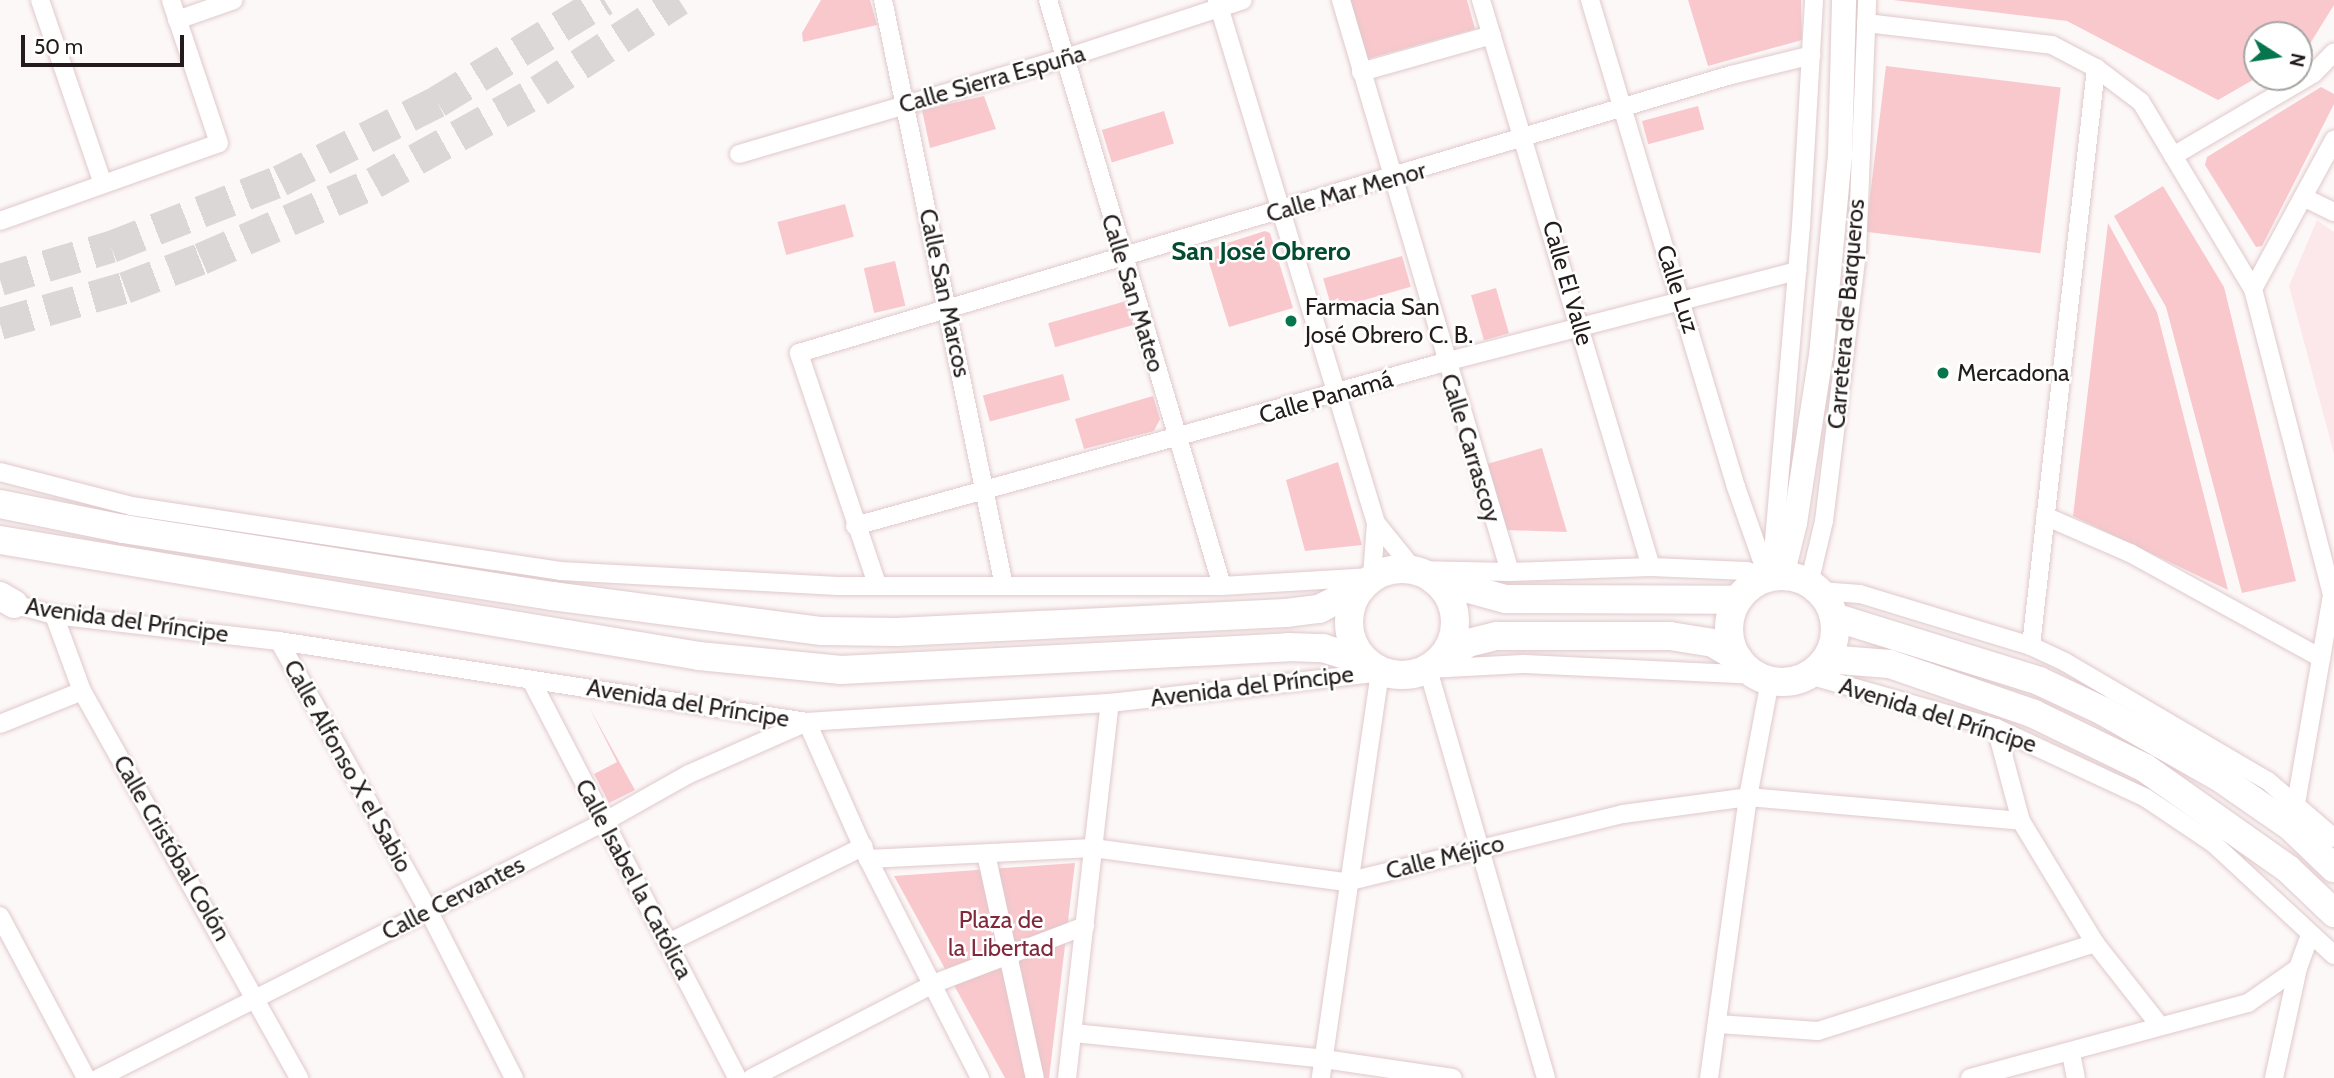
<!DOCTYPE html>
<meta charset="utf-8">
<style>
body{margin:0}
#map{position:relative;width:2334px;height:1078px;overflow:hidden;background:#fdf8f8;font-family:Cabin,sans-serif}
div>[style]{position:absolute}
.built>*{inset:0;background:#fce8ea}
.green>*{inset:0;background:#f8c8cd;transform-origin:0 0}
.highway-tunnel>*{height:32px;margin-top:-16px;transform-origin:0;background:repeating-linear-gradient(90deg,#dcd7d7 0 32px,transparent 0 48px)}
.roads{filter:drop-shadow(0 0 2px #e0c9cb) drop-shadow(0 0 2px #e0c9cb)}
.street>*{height:18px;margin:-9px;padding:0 9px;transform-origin:9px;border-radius:9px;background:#fff}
.secondary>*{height:24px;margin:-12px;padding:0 12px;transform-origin:12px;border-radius:12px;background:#fff}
.primary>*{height:28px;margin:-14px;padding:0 14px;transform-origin:14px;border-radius:14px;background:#fff}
.primary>.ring{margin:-14px;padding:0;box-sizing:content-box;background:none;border:28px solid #fff;border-radius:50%}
.dots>*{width:19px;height:19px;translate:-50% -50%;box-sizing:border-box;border:4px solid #fff;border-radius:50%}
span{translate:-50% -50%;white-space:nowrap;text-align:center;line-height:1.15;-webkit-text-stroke:5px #fff;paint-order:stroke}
.street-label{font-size:24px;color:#241c1c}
.poi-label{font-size:24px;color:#241c1c}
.left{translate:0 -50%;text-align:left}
.park-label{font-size:24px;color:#81293c}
.neighbourhood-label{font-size:26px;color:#034c31;font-weight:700}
.north{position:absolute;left:2243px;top:21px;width:70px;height:70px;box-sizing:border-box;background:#fff;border:2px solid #a7a4a4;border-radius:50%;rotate:102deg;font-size:19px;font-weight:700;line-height:28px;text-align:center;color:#241c1c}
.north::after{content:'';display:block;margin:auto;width:24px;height:32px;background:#06744d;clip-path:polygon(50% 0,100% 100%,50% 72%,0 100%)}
.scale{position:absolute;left:21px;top:35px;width:163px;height:32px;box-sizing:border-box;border:4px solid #241c1c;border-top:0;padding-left:9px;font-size:21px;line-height:24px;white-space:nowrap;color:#241c1c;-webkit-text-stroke:5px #fff;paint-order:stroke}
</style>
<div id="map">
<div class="built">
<div style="clip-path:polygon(2317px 220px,2334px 232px,2334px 454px,2289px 286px)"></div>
</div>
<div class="green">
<div style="clip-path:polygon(821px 0,870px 0,877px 25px,803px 42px,802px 33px)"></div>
<div style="clip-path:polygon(1350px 0,1467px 0,1475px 29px,1367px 59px)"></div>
<div style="clip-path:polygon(1688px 0,1801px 0,1802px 40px,1708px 66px)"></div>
<div style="clip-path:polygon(1893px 0,2334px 0,2334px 5px,2311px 42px,2299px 52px,2299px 35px,2257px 35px,2258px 77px,2218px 100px,2067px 21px)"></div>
<div style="left:1886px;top:66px;width:176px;height:167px;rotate:7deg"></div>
<div style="clip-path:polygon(2321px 87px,2334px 94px,2334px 104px,2262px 246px,2256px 247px,2205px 165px,2207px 157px)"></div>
<div style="clip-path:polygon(984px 96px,996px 129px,930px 148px,922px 110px)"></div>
<div style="left:1698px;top:106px;width:24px;height:58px;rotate:75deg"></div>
<div style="left:1164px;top:111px;width:34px;height:65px;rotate:73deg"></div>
<div style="clip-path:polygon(2163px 186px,2224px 287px,2296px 581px,2242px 593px,2166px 307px,2114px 216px)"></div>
<div style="left:845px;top:204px;width:34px;height:70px;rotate:75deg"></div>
<div style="clip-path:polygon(2108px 223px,2157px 312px,2228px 590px,2073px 516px)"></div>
<div style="clip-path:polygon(1265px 231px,1270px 233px,1293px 308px,1229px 327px,1205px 250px)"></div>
<div style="left:1402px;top:256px;width:32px;height:82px;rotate:74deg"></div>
<div style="left:895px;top:261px;width:46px;height:32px;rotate:77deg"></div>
<div style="left:1496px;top:288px;width:47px;height:26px;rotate:74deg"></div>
<div style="left:1126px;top:301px;width:25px;height:81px;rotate:74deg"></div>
<div style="left:1063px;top:374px;width:27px;height:83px;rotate:75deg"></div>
<div style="clip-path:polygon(1153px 396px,1160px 419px,1154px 431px,1084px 449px,1075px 419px)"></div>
<div style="clip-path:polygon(1542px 448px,1567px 532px,1506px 530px,1487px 464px)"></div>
<div style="clip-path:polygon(1338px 462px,1362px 545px,1305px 551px,1286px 480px)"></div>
<div style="clip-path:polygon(589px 707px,635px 790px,609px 803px,594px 774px,617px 762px)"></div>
<div style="clip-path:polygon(1075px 863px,1049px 1078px,1005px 1078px,894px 876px)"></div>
</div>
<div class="highway-tunnel">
<div style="left:0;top:280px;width:116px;rotate:-16.6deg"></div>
<div style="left:111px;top:247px;width:181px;rotate:-21.3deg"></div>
<div style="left:280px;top:181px;width:176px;rotate:-26.7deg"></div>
<div style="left:437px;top:102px;width:196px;rotate:-31.4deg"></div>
<div style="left:0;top:324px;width:130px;rotate:-16.1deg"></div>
<div style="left:125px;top:288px;width:81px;rotate:-20.9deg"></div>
<div style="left:201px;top:259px;width:189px;rotate:-23.7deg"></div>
<div style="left:374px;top:183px;width:189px;rotate:-29.1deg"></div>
<div style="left:539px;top:91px;width:167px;rotate:-33deg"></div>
</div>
<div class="roads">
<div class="street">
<div style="left:40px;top:0;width:194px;rotate:71.1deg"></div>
<div style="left:883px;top:0;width:598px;rotate:78.33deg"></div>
<div style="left:1048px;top:0;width:611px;rotate:73.46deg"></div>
<div style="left:1341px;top:0;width:596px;rotate:73.54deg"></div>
<div style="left:1481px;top:0;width:592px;rotate:73.31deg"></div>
<div style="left:1590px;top:0;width:508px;rotate:73.31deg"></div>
<div style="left:1736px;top:487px;width:96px;rotate:70.6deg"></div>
<div style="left:177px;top:20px;width:60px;rotate:-19.3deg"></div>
<div style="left:1866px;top:23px;width:187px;rotate:6.7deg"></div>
<div style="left:2052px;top:45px;width:50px;rotate:27.6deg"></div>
<div style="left:2096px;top:68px;width:56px;rotate:37.1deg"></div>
<div style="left:2141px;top:102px;width:218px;rotate:59.1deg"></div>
<div style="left:2253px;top:289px;width:316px;rotate:75.5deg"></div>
<div style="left:2332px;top:595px;width:212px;rotate:99.8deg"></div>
<div style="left:1361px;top:72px;width:136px;rotate:-15.8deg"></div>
<div style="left:739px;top:154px;width:341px;rotate:-16.4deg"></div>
<div style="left:1066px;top:58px;width:186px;rotate:-18.1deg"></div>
<div style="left:2173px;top:156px;width:162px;rotate:-30.4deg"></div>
<div style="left:2313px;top:74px;width:30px;rotate:-46deg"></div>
<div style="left:2303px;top:197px;width:34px;rotate:26deg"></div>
<div style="left:0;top:221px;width:232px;rotate:-19.6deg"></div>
<div style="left:219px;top:143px;width:151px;rotate:-108.6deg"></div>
<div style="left:2253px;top:289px;width:170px;rotate:-61.5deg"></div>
<div style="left:0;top:472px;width:135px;rotate:14.5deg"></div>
<div style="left:131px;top:506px;width:434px;rotate:8.6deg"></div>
<div style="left:560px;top:571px;width:278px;rotate:3.1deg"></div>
<div style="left:838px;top:586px;width:384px"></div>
<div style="left:1222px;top:586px;width:150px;rotate:-3.4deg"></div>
<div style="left:1372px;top:577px;width:54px;rotate:-85.8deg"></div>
<div style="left:1376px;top:523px;width:547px;rotate:-106.91deg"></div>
<div style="left:2045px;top:516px;width:93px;rotate:23.5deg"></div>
<div style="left:2130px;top:553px;width:218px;rotate:28.8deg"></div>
<div style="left:1376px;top:523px;width:60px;rotate:51deg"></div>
<div style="left:1414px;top:570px;width:96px;rotate:1.2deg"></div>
<div style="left:1510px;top:572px;width:141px;rotate:-2deg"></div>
<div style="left:1651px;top:567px;width:96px;rotate:2.4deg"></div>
<div style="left:1747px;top:571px;width:20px;rotate:20deg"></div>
<div style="left:855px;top:526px;width:612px;rotate:-15.53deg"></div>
<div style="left:1445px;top:362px;width:364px;rotate:-14.5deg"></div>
<div style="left:1771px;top:576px;width:351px;rotate:-85.1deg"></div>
<div style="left:1801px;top:226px;width:226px;rotate:-86.7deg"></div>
<div style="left:877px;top:584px;width:244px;rotate:-108.7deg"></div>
<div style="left:799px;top:353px;width:973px;rotate:-16.61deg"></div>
<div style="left:1731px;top:75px;width:83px;rotate:-13.9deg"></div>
<div style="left:1809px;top:584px;width:65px;rotate:-76.6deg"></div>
<div style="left:1824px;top:521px;width:270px;rotate:-83deg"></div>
<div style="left:1857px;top:253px;width:253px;rotate:-87.7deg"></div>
<div style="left:1820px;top:591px;width:40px;rotate:4.3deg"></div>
<div style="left:1860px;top:594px;width:179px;rotate:16.9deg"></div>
<div style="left:2031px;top:646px;width:38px;rotate:25deg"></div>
<div style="left:2065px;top:662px;width:235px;rotate:30.4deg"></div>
<div style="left:2268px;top:781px;width:87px;rotate:40.8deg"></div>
<div style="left:7px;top:602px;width:49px;rotate:15.5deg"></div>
<div style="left:54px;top:615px;width:226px;rotate:6.6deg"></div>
<div style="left:279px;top:641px;width:534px;rotate:8.72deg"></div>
<div style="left:807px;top:722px;width:304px;rotate:-3.6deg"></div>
<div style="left:1110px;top:703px;width:272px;rotate:-6.5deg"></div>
<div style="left:1380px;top:672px;width:410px;rotate:98.3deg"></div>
<div style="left:54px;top:615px;width:81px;rotate:69.8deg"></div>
<div style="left:82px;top:691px;width:444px;rotate:60.7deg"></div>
<div style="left:279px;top:641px;width:308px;rotate:61deg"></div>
<div style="left:428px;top:910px;width:189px;rotate:62.9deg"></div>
<div style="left:2031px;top:646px;width:582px;rotate:-83.58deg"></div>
<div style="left:1809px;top:675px;width:194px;rotate:15.8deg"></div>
<div style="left:1996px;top:728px;width:166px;rotate:25deg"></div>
<div style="left:2146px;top:798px;width:81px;rotate:33.9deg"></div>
<div style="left:2213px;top:843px;width:165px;rotate:42.8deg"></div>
<div style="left:531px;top:680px;width:448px;rotate:62.6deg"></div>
<div style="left:0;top:724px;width:88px;rotate:-21.9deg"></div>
<div style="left:1996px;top:728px;width:96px;rotate:75deg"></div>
<div style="left:2021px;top:821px;width:143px;rotate:58.8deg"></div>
<div style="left:2095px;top:943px;width:105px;rotate:51.9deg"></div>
<div style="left:986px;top:854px;width:229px;rotate:77.7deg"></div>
<div style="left:868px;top:859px;width:225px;rotate:-2.8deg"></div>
<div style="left:1093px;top:848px;width:255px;rotate:7.7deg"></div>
<div style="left:1346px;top:882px;width:285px;rotate:-13.8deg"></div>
<div style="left:1623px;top:814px;width:126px;rotate:-7.7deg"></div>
<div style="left:1748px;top:797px;width:274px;rotate:5deg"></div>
<div style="left:0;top:916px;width:183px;rotate:62deg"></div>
<div style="left:670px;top:942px;width:216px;rotate:-26.3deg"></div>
<div style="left:1718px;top:1024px;width:100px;rotate:4deg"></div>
<div style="left:1818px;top:1031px;width:291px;rotate:-17.6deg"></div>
<div style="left:1074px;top:1033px;width:251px;rotate:5.9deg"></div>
<div style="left:1324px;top:1059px;width:130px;rotate:8.4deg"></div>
<div style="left:2071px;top:1053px;width:25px;rotate:79deg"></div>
<div style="left:99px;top:1078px;width:564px;rotate:-26.88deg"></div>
<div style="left:602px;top:823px;width:100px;rotate:-29.4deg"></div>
<div style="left:689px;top:774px;width:129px;rotate:-23.8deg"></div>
<div style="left:807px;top:722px;width:150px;rotate:66deg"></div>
<div style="left:868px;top:859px;width:246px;rotate:62.9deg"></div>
<div style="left:752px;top:1078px;width:204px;rotate:-27.4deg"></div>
<div style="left:933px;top:984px;width:163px;rotate:-20.9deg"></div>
<div style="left:1067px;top:1078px;width:377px;rotate:-83.5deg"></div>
<div style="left:1546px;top:1078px;width:426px;rotate:-106.1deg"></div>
<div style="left:1428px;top:669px;width:95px;rotate:-3deg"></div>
<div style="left:1523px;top:664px;width:232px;rotate:2.7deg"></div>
<div style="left:1709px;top:1078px;width:284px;rotate:-82.1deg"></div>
<div style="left:1748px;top:797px;width:118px;rotate:-79.3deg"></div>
<div style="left:1970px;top:1078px;width:288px;rotate:-15.1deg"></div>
<div style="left:2248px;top:1003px;width:61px;rotate:-35deg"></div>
<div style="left:2298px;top:968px;width:35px;rotate:-70deg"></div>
<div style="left:2274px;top:1078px;width:113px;rotate:-77.7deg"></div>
</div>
<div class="secondary">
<div style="left:1782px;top:576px;width:55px;rotate:-76.2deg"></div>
<div style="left:1795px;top:523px;width:169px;rotate:-81.2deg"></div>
<div style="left:1821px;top:356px;width:201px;rotate:-84.6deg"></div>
<div style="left:1840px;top:156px;width:156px;rotate:-88.5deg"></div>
</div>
<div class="primary">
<div style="left:0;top:504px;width:126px;rotate:11.4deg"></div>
<div style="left:124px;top:529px;width:433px;rotate:8.9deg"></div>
<div style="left:552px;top:596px;width:272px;rotate:7.4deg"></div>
<div style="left:822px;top:631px;width:75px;rotate:0.8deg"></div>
<div style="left:897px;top:632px;width:389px;rotate:-2.8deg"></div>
<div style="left:1286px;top:613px;width:33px;rotate:-7deg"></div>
<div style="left:1319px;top:609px;width:48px;rotate:-27.1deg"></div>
<div style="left:0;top:540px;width:709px;rotate:9.42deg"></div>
<div style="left:699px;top:656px;width:143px;rotate:5.6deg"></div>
<div style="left:841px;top:670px;width:448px;rotate:-2.9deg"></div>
<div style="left:1288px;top:647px;width:35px;rotate:2deg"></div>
<div style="left:1323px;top:648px;width:45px;rotate:18deg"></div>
<div class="ring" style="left:1349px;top:569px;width:78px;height:78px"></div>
<div class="ring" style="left:1729px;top:576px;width:78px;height:78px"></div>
<div style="left:1433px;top:579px;width:75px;rotate:15.5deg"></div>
<div style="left:1505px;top:599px;width:233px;rotate:0.2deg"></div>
<div style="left:0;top:596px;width:16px;rotate:30deg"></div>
<div style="left:1834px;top:617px;width:215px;rotate:17.3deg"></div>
<div style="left:2039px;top:681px;width:71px;rotate:25.1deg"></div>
<div style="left:2103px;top:711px;width:137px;rotate:29.7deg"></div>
<div style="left:2222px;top:779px;width:83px;rotate:34.7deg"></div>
<div style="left:2290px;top:826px;width:61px;rotate:43.7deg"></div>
<div style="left:1826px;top:659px;width:64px;rotate:4.5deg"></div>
<div style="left:1890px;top:664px;width:152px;rotate:19.1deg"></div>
<div style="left:2034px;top:714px;width:123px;rotate:25.9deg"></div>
<div style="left:2145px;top:768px;width:175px;rotate:35.2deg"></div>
<div style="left:2288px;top:869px;width:64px;rotate:43.7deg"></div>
<div style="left:1440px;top:660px;width:33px;rotate:-31deg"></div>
<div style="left:1468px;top:643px;width:30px;rotate:-14deg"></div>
<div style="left:1497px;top:636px;width:173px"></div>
<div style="left:1670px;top:636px;width:44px;rotate:9.2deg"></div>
<div style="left:1713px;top:643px;width:29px;rotate:31deg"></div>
</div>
</div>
<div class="dots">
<div style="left:1291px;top:321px;background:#06744d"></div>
<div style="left:1943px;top:373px;background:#06744d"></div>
</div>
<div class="street-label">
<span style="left:992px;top:79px;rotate:-16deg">Calle Sierra Espuña</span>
<span style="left:1346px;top:192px;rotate:-16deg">Calle Mar Menor</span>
<span style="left:1568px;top:283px;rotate:74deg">Calle El Valle</span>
<span style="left:1678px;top:289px;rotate:72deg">Calle Luz</span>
<span style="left:945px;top:293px;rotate:78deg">Calle San Marcos</span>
<span style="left:1133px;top:293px;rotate:73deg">Calle San Mateo</span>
<span style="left:1846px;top:314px;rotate:-85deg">Carretera de Barqueros</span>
<span style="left:1326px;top:397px;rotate:-16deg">Calle Panamá</span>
<span style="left:1471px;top:448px;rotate:73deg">Calle Carrascoy</span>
<span style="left:127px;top:620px;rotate:8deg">Avenida del Príncipe</span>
<span style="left:1252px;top:686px;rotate:-7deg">Avenida del Príncipe</span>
<span style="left:688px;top:703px;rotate:9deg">Avenida del Príncipe</span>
<span style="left:1938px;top:715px;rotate:17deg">Avenida del Príncipe</span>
<span style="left:348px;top:766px;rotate:61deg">Calle Alfonso X el Sabio</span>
<span style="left:172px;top:848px;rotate:60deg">Calle Cristóbal Colón</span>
<span style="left:1445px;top:857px;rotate:-14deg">Calle Méjico</span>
<span style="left:634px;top:879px;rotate:62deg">Calle Isabel la Católica</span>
<span style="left:453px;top:898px;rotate:-27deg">Calle Cervantes</span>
</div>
<div class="poi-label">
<span class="left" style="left:1305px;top:321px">Farmacia San<br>José Obrero C. B.</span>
<span class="left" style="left:1957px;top:373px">Mercadona</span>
</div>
<div class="park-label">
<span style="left:1001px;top:934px">Plaza de<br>la Libertad</span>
</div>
<div class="neighbourhood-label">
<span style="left:1261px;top:252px">San José Obrero</span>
</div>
<div class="north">N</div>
<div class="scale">50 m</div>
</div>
